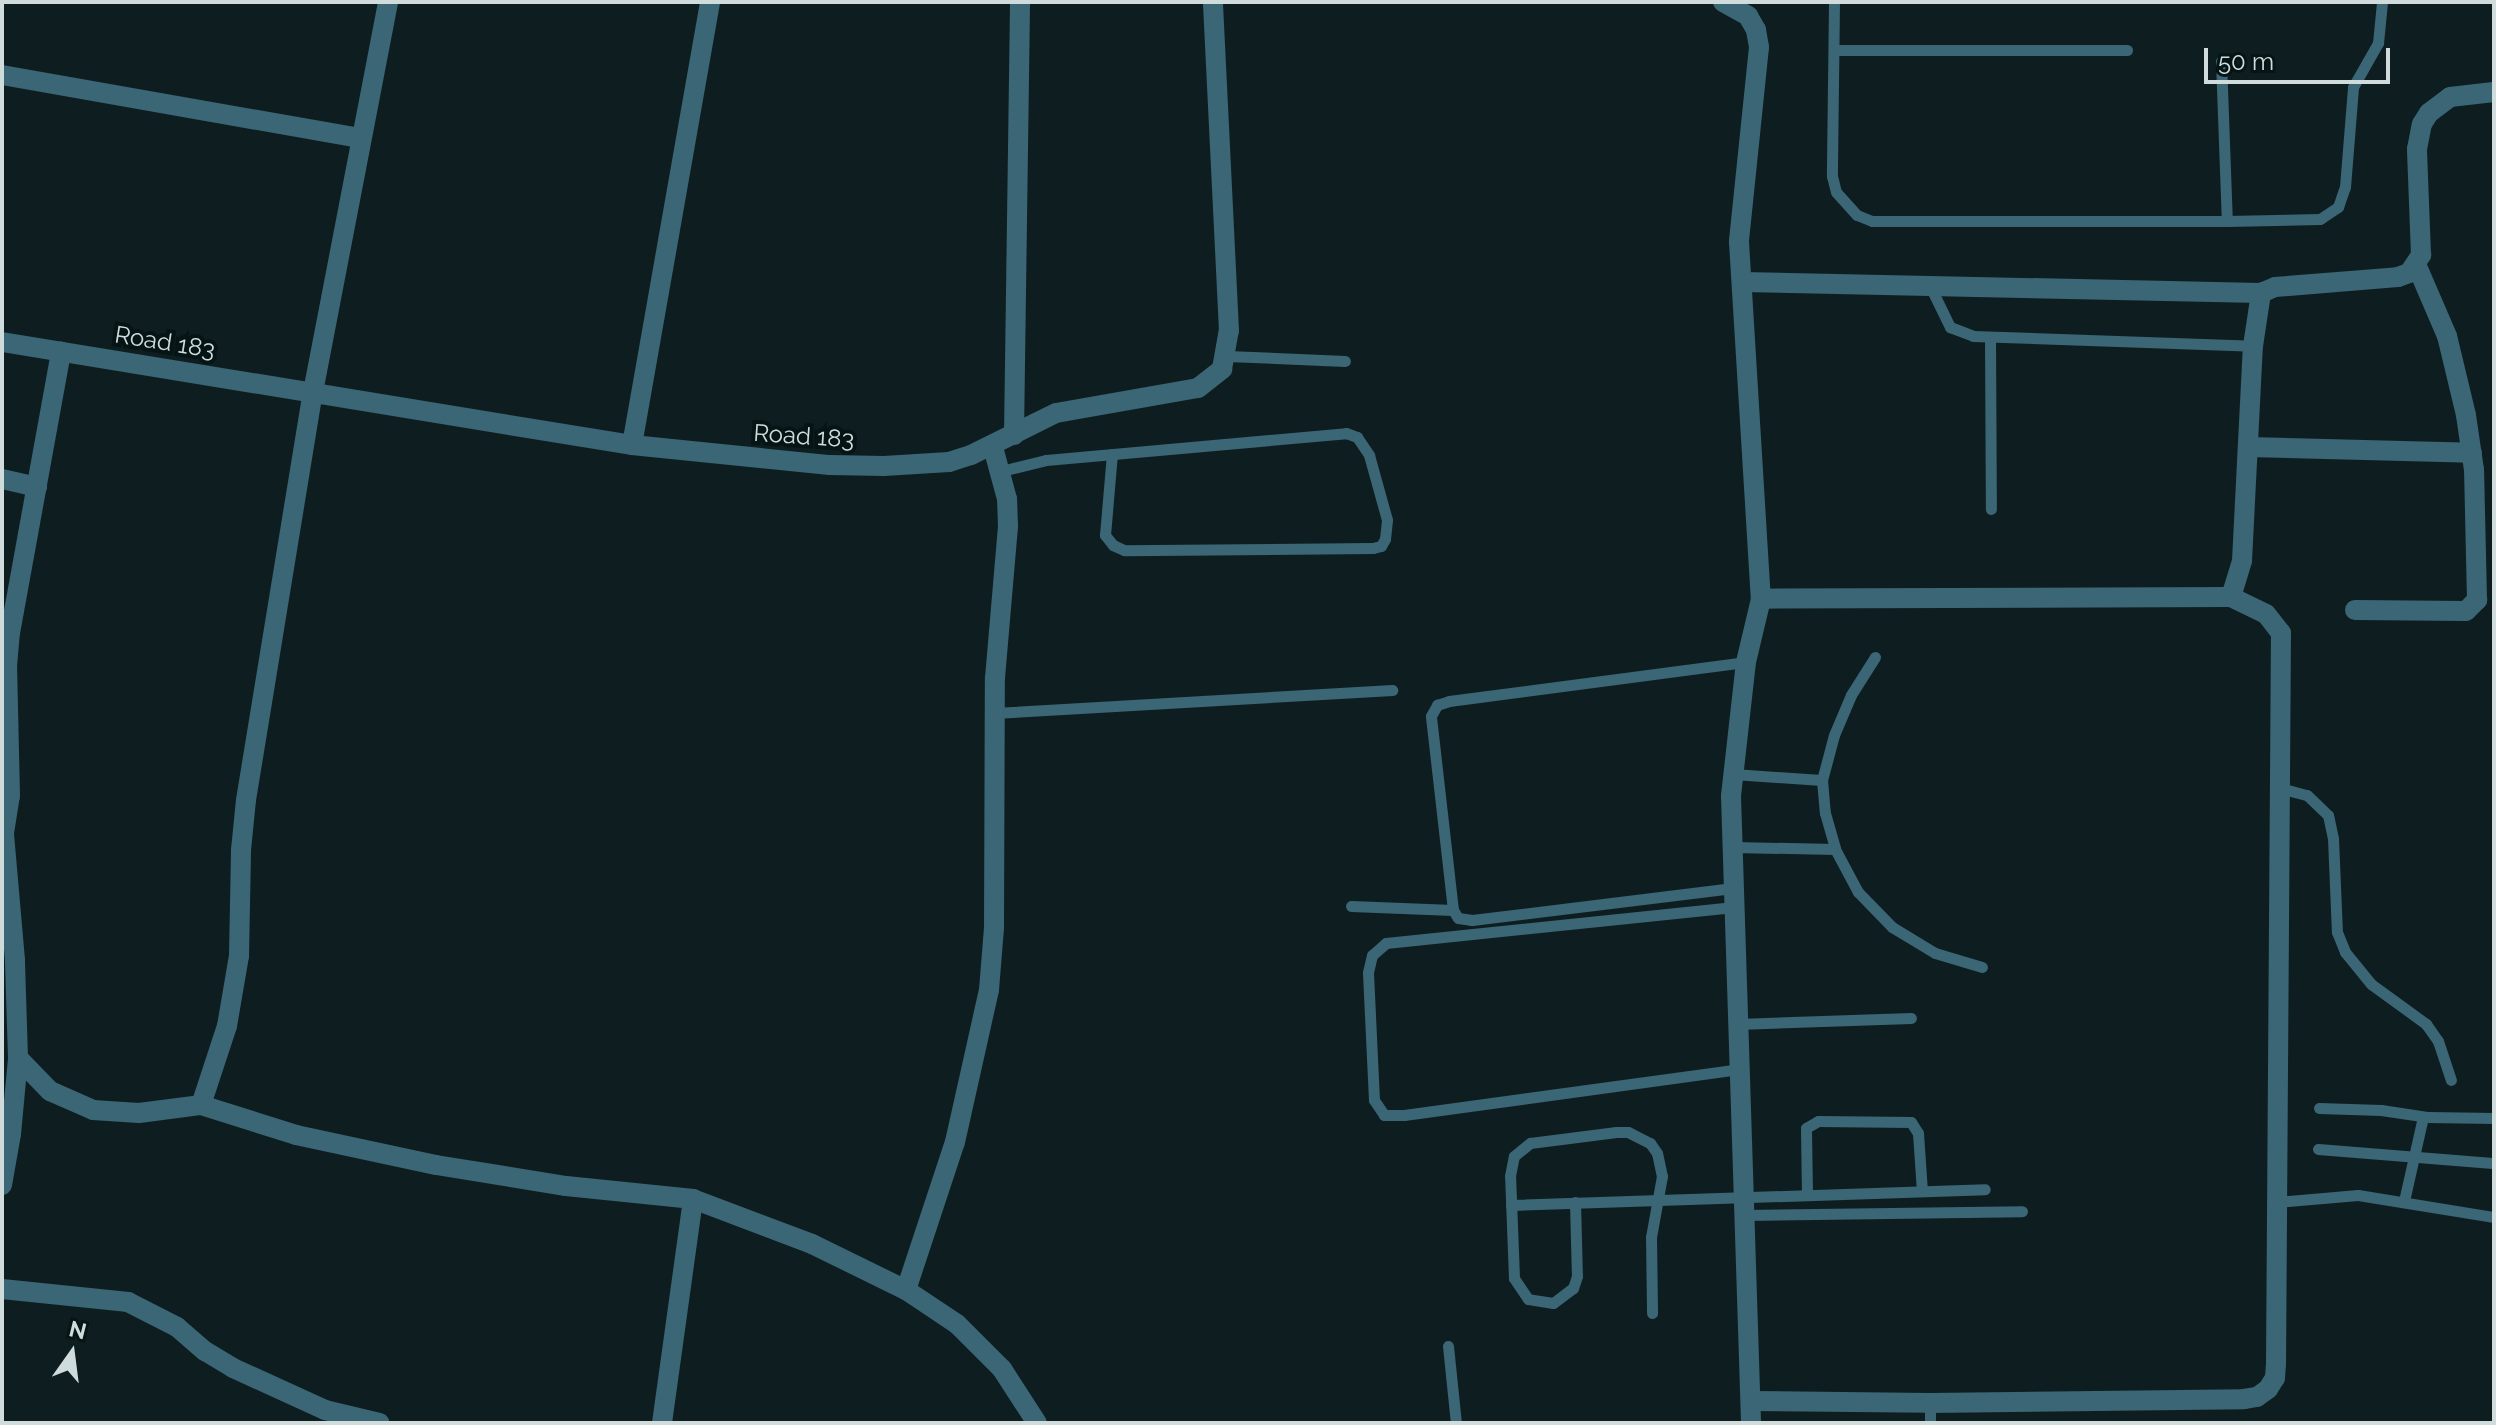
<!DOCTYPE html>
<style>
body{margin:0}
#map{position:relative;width:2496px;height:1425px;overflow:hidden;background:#0e1e20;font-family:Raleway,sans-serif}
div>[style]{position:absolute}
.service>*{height:11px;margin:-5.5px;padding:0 5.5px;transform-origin:5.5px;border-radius:5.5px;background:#3b6676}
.minor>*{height:20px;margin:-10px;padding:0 10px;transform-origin:10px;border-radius:10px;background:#3b6676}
span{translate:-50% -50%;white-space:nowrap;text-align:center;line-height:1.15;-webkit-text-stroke:8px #051516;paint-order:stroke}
.street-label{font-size:24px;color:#d0dbdc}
.frame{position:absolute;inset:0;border:4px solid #d0dbdc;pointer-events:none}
.north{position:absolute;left:32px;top:1313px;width:80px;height:80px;-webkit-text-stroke:6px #051516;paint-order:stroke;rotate:14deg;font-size:22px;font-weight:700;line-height:32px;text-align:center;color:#d0dbdc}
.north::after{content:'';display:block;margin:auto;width:28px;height:36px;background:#d0dbdc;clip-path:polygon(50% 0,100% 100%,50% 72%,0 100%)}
.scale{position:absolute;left:2204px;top:48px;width:186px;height:36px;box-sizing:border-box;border:4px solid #d0dbdc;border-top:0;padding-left:10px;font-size:24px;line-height:28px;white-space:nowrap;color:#d0dbdc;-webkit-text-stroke:6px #051516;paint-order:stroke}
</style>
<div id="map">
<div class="service">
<div style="left:1834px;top:2px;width:174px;rotate:90.7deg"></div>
<div style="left:1832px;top:176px;width:16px;rotate:76deg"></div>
<div style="left:1836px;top:192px;width:31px;rotate:48deg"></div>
<div style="left:1857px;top:215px;width:16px;rotate:22deg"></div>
<div style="left:1872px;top:221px;width:355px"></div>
<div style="left:2227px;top:221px;width:93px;rotate:-1.2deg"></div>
<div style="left:2320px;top:219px;width:22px;rotate:-34deg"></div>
<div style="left:2338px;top:207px;width:21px;rotate:-71deg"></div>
<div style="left:2345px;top:187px;width:100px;rotate:-85.4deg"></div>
<div style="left:2353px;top:87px;width:51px;rotate:-60.4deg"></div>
<div style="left:2378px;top:43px;width:41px;rotate:-84.4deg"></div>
<div style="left:1834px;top:50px;width:293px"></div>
<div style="left:2221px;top:61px;width:160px;rotate:87.9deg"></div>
<div style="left:1930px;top:286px;width:46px;rotate:64deg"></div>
<div style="left:1950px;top:327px;width:25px;rotate:21deg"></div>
<div style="left:1973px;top:336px;width:280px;rotate:2deg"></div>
<div style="left:1990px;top:338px;width:171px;rotate:89.7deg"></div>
<div style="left:1227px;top:356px;width:118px;rotate:2.4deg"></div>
<div style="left:1001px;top:471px;width:46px;rotate:-13.7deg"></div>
<div style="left:1046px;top:460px;width:301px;rotate:-5.1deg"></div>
<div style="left:1346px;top:433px;width:12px;rotate:20deg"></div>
<div style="left:1357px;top:437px;width:22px;rotate:56deg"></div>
<div style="left:1369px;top:455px;width:67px;rotate:74.5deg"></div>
<div style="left:1387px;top:520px;width:19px;rotate:96deg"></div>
<div style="left:1385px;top:539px;width:8px;rotate:120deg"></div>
<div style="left:1381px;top:546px;width:8px;rotate:166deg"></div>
<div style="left:1373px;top:548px;width:249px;rotate:179.5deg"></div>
<div style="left:1124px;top:550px;width:12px;rotate:-156deg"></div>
<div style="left:1113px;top:545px;width:13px;rotate:-129deg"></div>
<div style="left:1105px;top:535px;width:81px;rotate:-85.1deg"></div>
<div style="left:1875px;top:657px;width:45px;rotate:122.3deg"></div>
<div style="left:1851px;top:695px;width:43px;rotate:113deg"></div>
<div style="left:1834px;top:735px;width:47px;rotate:104.9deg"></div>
<div style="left:1822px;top:780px;width:33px;rotate:85deg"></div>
<div style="left:1825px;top:813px;width:37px;rotate:74deg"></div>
<div style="left:1835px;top:849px;width:49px;rotate:61.9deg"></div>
<div style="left:1858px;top:892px;width:49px;rotate:45.8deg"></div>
<div style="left:1892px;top:927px;width:50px;rotate:31.2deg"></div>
<div style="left:1935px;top:953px;width:49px;rotate:16.6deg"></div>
<div style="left:994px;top:713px;width:399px;rotate:-3.3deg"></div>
<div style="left:1733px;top:774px;width:89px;rotate:3.9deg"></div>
<div style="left:2280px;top:788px;width:28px;rotate:15deg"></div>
<div style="left:2307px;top:795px;width:29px;rotate:44deg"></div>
<div style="left:2328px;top:815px;width:24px;rotate:78deg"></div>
<div style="left:2333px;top:838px;width:94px;rotate:87.6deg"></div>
<div style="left:2337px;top:932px;width:22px;rotate:68deg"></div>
<div style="left:2345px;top:952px;width:41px;rotate:50.9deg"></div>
<div style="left:2371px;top:984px;width:68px;rotate:36deg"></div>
<div style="left:2426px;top:1024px;width:21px;rotate:55deg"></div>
<div style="left:2438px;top:1041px;width:41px;rotate:71.6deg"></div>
<div style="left:1732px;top:847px;width:103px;rotate:1.1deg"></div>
<div style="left:1733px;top:888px;width:263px;rotate:173deg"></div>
<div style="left:1472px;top:920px;width:14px;rotate:-172deg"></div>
<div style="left:1458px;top:918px;width:9px;rotate:-122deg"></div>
<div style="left:1453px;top:910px;width:195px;rotate:-96.5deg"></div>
<div style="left:1431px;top:716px;width:13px;rotate:-61deg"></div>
<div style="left:1437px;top:705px;width:13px;rotate:-18deg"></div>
<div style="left:1449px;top:701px;width:300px;rotate:-7.5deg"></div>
<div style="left:1351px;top:906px;width:102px;rotate:2.2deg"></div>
<div style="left:1734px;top:907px;width:350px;rotate:174.1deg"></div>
<div style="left:1386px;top:943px;width:18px;rotate:139deg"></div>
<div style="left:1372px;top:955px;width:18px;rotate:103deg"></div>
<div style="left:1368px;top:973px;width:127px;rotate:87.3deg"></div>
<div style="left:1374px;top:1100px;width:18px;rotate:56deg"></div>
<div style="left:1384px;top:1115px;width:20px"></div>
<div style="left:1404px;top:1115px;width:338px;rotate:-7.8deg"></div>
<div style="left:1738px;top:1024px;width:173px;rotate:-2deg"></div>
<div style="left:2319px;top:1108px;width:62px;rotate:1.8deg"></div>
<div style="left:2381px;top:1110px;width:48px;rotate:8.5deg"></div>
<div style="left:2428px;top:1117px;width:66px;rotate:0.9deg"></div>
<div style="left:2318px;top:1149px;width:175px;rotate:4.6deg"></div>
<div style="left:1807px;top:1194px;width:66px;rotate:-90.9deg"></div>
<div style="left:1806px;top:1128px;width:14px;rotate:-30deg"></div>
<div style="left:1818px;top:1121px;width:93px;rotate:0.6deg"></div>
<div style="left:1911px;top:1122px;width:13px;rotate:58deg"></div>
<div style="left:1918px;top:1133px;width:58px;rotate:86.1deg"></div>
<div style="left:2404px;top:1201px;width:86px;rotate:-77.3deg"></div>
<div style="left:1575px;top:1202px;width:74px;rotate:88.5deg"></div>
<div style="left:1577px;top:1276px;width:13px;rotate:108deg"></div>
<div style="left:1573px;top:1288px;width:25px;rotate:143deg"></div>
<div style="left:1553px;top:1303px;width:25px;rotate:-171deg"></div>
<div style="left:1528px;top:1299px;width:25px;rotate:-124deg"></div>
<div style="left:1514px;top:1278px;width:102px;rotate:-92.2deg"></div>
<div style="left:1510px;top:1176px;width:20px;rotate:-79deg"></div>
<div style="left:1514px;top:1156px;width:21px;rotate:-39deg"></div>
<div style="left:1530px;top:1143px;width:87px;rotate:-7.3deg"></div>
<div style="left:1616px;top:1132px;width:12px"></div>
<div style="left:1628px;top:1132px;width:25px;rotate:27deg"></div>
<div style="left:1650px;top:1143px;width:12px;rotate:55deg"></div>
<div style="left:1657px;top:1153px;width:24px;rotate:78deg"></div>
<div style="left:1662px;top:1176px;width:62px;rotate:100.2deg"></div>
<div style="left:1651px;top:1237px;width:76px;rotate:89.2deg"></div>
<div style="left:2276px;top:1202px;width:82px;rotate:-4.9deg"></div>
<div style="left:2358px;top:1195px;width:138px;rotate:9.2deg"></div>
<div style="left:1511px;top:1205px;width:474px;rotate:-1.9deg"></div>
<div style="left:1745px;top:1215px;width:277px;rotate:-0.8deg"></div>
<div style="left:1448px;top:1346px;width:77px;rotate:84.1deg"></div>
<div style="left:1930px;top:1423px;width:20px;rotate:-90deg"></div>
</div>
<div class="minor">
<div style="left:1723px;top:2px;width:29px;rotate:29deg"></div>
<div style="left:1748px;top:16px;width:16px;rotate:60deg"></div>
<div style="left:1756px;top:30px;width:17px;rotate:80deg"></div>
<div style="left:1759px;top:47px;width:196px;rotate:95.9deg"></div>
<div style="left:1739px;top:242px;width:358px;rotate:86.5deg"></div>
<div style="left:1761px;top:599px;width:65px;rotate:103.4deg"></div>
<div style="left:1746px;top:662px;width:135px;rotate:96.4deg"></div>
<div style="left:1731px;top:796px;width:627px;rotate:88.17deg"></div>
<div style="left:2px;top:75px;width:364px;rotate:10deg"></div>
<div style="left:1742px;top:282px;width:519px;rotate:1.21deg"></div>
<div style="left:2px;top:342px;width:638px;rotate:9.29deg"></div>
<div style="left:632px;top:445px;width:199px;rotate:5.8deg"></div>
<div style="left:830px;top:465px;width:54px;rotate:1.1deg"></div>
<div style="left:884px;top:466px;width:65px;rotate:-3.5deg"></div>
<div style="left:949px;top:462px;width:23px;rotate:-18deg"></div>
<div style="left:971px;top:455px;width:95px;rotate:-26.3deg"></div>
<div style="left:1056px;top:413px;width:144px;rotate:-10deg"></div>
<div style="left:1198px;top:388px;width:31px;rotate:-38deg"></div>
<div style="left:1222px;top:369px;width:39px;rotate:-80deg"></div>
<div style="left:1229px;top:331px;width:329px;rotate:-92.8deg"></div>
<div style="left:1014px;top:435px;width:433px;rotate:-89.2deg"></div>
<div style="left:632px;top:445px;width:450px;rotate:-80deg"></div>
<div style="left:2248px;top:447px;width:224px;rotate:1.5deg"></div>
<div style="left:2px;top:479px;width:36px;rotate:13deg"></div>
<div style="left:2231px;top:597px;width:38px;rotate:-73deg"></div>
<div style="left:2242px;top:561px;width:215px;rotate:-87.1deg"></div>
<div style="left:2253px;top:346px;width:54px;rotate:-81.4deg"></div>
<div style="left:2261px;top:293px;width:15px;rotate:-23deg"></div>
<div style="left:2275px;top:287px;width:123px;rotate:-4.6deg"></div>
<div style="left:2398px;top:277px;width:12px;rotate:-20deg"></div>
<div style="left:2409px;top:273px;width:22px;rotate:-56deg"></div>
<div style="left:2421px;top:255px;width:106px;rotate:-92.2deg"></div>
<div style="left:2417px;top:149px;width:25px;rotate:-79deg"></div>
<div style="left:2422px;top:124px;width:13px;rotate:-58deg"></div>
<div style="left:2429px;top:113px;width:26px;rotate:-37deg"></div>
<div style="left:2450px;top:97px;width:44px;rotate:-6.5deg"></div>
<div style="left:2355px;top:610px;width:111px;rotate:0.5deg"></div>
<div style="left:2466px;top:611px;width:16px;rotate:-45deg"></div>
<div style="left:2477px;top:600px;width:130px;rotate:-91.3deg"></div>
<div style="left:2474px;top:470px;width:56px;rotate:-98.3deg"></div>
<div style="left:2466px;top:415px;width:81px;rotate:-103.5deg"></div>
<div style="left:2447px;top:336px;width:78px;rotate:-113.3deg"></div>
<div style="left:18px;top:1058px;width:46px;rotate:45.9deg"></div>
<div style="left:50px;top:1091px;width:47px;rotate:23.8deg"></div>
<div style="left:93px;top:1110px;width:46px;rotate:3.7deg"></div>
<div style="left:139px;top:1113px;width:63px;rotate:-7.4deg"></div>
<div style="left:201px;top:1105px;width:83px;rotate:-71.8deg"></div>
<div style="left:227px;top:1026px;width:71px;rotate:-80.3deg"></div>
<div style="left:239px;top:956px;width:106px;rotate:-88.9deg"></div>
<div style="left:241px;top:850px;width:50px;rotate:-84.3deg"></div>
<div style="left:246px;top:800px;width:413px;rotate:-80.7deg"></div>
<div style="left:313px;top:392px;width:397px;rotate:-79.1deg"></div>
<div style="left:201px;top:1105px;width:100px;rotate:17.5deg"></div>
<div style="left:296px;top:1135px;width:143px;rotate:12.1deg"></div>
<div style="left:436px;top:1165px;width:132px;rotate:9.2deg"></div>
<div style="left:566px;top:1186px;width:128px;rotate:5.8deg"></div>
<div style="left:693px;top:1199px;width:127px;rotate:20.7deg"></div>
<div style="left:812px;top:1244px;width:105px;rotate:26.1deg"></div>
<div style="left:906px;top:1290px;width:61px;rotate:33.7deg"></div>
<div style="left:957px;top:1324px;width:64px;rotate:45deg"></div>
<div style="left:1002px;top:1369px;width:64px;rotate:57.1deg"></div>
<div style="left:2px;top:1185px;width:52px;rotate:-80deg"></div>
<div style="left:11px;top:1134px;width:76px;rotate:-84.7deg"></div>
<div style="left:18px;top:1058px;width:98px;rotate:-91.8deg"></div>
<div style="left:15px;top:960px;width:127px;rotate:-95deg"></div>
<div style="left:4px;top:833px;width:37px;rotate:-81deg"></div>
<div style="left:10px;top:796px;width:130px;rotate:-91.3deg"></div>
<div style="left:7px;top:666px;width:33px;rotate:-85deg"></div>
<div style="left:10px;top:633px;width:286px;rotate:-79.7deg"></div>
<div style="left:2px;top:1289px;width:127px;rotate:5.9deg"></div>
<div style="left:128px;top:1302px;width:55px;rotate:27deg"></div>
<div style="left:177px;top:1327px;width:37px;rotate:41deg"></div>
<div style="left:205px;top:1351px;width:33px;rotate:31deg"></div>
<div style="left:233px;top:1368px;width:101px;rotate:24.5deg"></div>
<div style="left:325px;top:1410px;width:56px;rotate:13.5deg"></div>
<div style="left:906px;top:1290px;width:156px;rotate:-71.7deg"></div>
<div style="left:955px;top:1142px;width:156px;rotate:-77.4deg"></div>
<div style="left:989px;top:990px;width:62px;rotate:-85.4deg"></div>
<div style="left:994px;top:928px;width:250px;rotate:-89.8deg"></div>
<div style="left:995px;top:678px;width:153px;rotate:-85.1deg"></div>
<div style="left:1008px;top:526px;width:27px;rotate:-92deg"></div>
<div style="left:1007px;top:499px;width:54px;rotate:-105.1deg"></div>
<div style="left:1751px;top:1401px;width:179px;rotate:0.6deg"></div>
<div style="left:1930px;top:1403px;width:314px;rotate:-0.7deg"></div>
<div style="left:2244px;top:1399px;width:13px;rotate:-9deg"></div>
<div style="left:2257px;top:1397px;width:14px;rotate:-36deg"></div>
<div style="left:2268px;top:1389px;width:13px;rotate:-58deg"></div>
<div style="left:2275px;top:1378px;width:14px;rotate:-86deg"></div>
<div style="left:2276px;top:1364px;width:731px;rotate:-89.61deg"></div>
<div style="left:2281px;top:633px;width:24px;rotate:-128deg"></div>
<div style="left:2266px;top:614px;width:39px;rotate:-154deg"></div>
<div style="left:2231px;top:597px;width:470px;rotate:179.8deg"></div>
<div style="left:662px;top:1423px;width:226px;rotate:-82.1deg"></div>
</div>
<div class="street-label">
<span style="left:165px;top:342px;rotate:9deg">Road 183</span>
<span style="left:804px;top:436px;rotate:4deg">Road 183</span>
</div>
<div class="frame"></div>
<div class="north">N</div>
<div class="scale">50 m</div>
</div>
